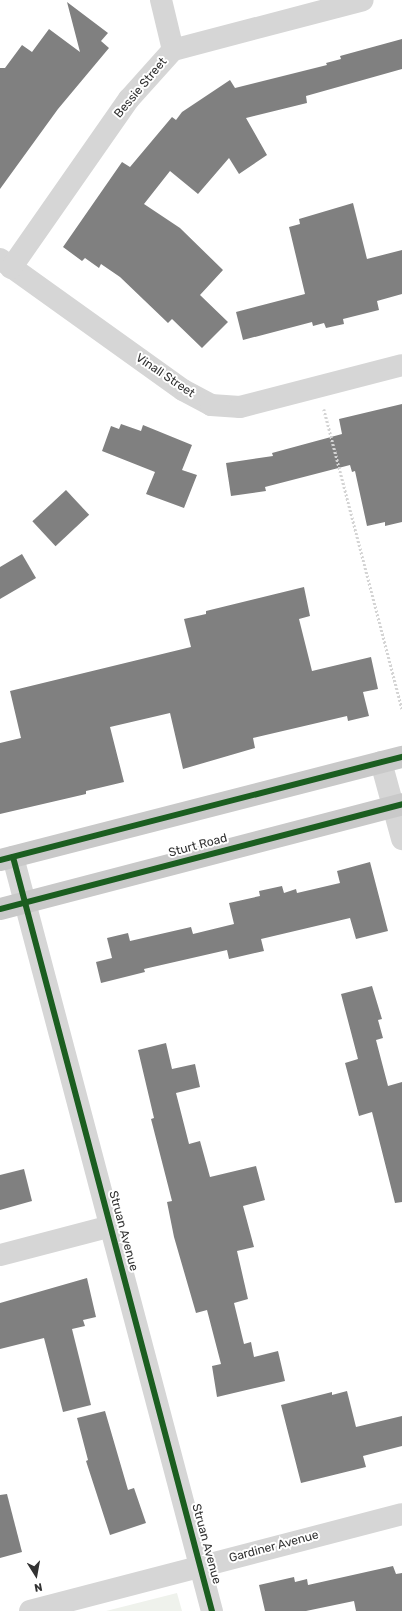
<!DOCTYPE html>
<style>
body{margin:0}
#map{position:relative;width:402px;height:1611px;overflow:hidden;background:#fff;font-family:Rubik,sans-serif}
div>[style]{position:absolute}
.green>*{inset:0;background:#eff2ec}
.building>*{inset:0;background:#808080;transform-origin:0 0}
.path>*{height:2.5px;margin-top:-1.25px;transform-origin:0;background:repeating-linear-gradient(90deg,#d4d4d4 0 2px,transparent 0 4px)}
.minor>*{height:22px;margin:-11px;padding:0 11px;transform-origin:11px;border-radius:11px;background:#d6d6d6}
.major>*{height:22px;margin:-11px;padding:0 11px;transform-origin:11px;border-radius:11px;background:#c9c9c9}
.cycleway>*{height:6px;margin:-3px;padding:0 3px;transform-origin:3px;border-radius:3px;background:#1b5e20}
span{translate:-50% -50%;white-space:nowrap;text-align:center;line-height:1.15;-webkit-text-stroke:4px #fff;paint-order:stroke}
.street-label{font-size:12px;color:#323232}
.north{position:absolute;left:16px;top:1555px;width:40px;height:40px;-webkit-text-stroke:3px #fff;paint-order:stroke;rotate:169deg;font-size:11px;font-weight:700;line-height:16px;text-align:center;color:#323232}
.north::after{content:'';display:block;margin:auto;width:14px;height:18px;background:#323232;clip-path:polygon(50% 0,100% 100%,50% 72%,0 100%)}
</style>
<div id="map">
<div class="green">
<div style="clip-path:polygon(177px 1593px,182px 1611px,106px 1611px)"></div>
</div>
<div class="building">
<div style="clip-path:polygon(67px 2px,108px 33px,101px 41px,109px 48px,58px 109px,0 189px,0 68px,5px 68px,22px 45px,32px 52px,49px 29px,80px 52px)"></div>
<div style="clip-path:polygon(402px 39px,402px 69px,306px 96px,307px 103px,246px 118px,267px 155px,239px 174px,229px 158px,198px 194px,170px 171px,144px 204px,180px 228px,223px 270px,200px 295px,228px 322px,202px 348px,172px 319px,168px 323px,120px 277px,101px 264px,99px 268px,85px 258px,82px 261px,63px 247px,122px 162px,130px 167px,172px 117px,176px 120px,182px 112px,230px 80px,235px 88px,327px 65px,326px 63px,341px 59px,340px 56px)"></div>
<div style="clip-path:polygon(353px 203px,367px 259px,402px 250px,402px 294px,377px 301px,379px 310px,343px 319px,344px 324px,326px 328px,324px 323px,313px 326px,312px 322px,243px 340px,236px 312px,305px 294px,289px 227px,300px 224px,299px 219px)"></div>
<div style="clip-path:polygon(402px 404px,402px 522px,385px 526px,385px 522px,367px 526px,355px 471px,352px 472px,350px 465px,265px 487px,266px 491px,231px 496px,226px 463px,273px 456px,272px 453px,342px 434px,339px 419px)"></div>
<div style="clip-path:polygon(121px 424px,141px 431px,143px 425px,192px 445px,182px 470px,197px 475px,184px 508px,146px 494px,155px 472px,102px 451px,111px 426px,119px 429px)"></div>
<div style="left:66px;top:490px;width:34px;height:46px;rotate:47deg"></div>
<div style="clip-path:polygon(22px 554px,36px 578px,0 599px,0 567px)"></div>
<div style="clip-path:polygon(304px 587px,310px 616px,299px 619px,312px 671px,371px 657px,378px 689px,363px 692px,369px 716px,348px 721px,347px 716px,253px 738px,255px 748px,183px 769px,170px 713px,110px 727px,124px 782px,86px 791px,86px 794px,0 814px,0 743px,21px 738px,10px 691px,191px 647px,184px 619px,206px 614px,206px 611px)"></div>
<div style="clip-path:polygon(370px 862px,388px 931px,356px 939px,350px 918px,261px 939px,264px 951px,229px 959px,227px 950px,144px 969px,145px 972px,101px 983px,96px 962px,112px 958px,107px 938px,128px 933px,130px 941px,191px 927px,193px 934px,234px 924px,229px 903px,260px 896px,259px 891px,282px 886px,284px 893px,296px 889px,297px 893px,340px 883px,337px 871px)"></div>
<div style="clip-path:polygon(372px 986px,382px 1019px,378px 1020px,383px 1038px,376px 1040px,388px 1086px,402px 1082px,402px 1202px,395px 1203px,372px 1112px,359px 1116px,345px 1063px,358px 1059px,341px 994px)"></div>
<div style="clip-path:polygon(166px 1043px,172px 1069px,195px 1064px,200px 1087px,176px 1093px,189px 1144px,200px 1141px,210px 1177px,256px 1166px,265px 1200px,243px 1206px,254px 1247px,237px 1251px,248px 1299px,234px 1303px,244px 1344px,251px 1342px,254px 1357px,278px 1351px,285px 1381px,217px 1397px,212px 1366px,221px 1364px,207px 1310px,196px 1313px,174px 1237px,167px 1202px,172px 1201px,151px 1119px,154px 1118px,138px 1050px)"></div>
<div style="clip-path:polygon(24px 1169px,32px 1201px,0 1210px,0 1175px)"></div>
<div style="clip-path:polygon(87px 1278px,96px 1317px,83px 1320px,85px 1326px,72px 1329px,91px 1405px,63px 1412px,44px 1338px,0 1349px,0 1303px)"></div>
<div style="clip-path:polygon(347px 1391px,356px 1427px,402px 1416px,402px 1446px,363px 1456px,366px 1467px,301px 1483px,281px 1405px,332px 1392px,332px 1395px)"></div>
<div style="clip-path:polygon(105px 1411px,128px 1490px,134px 1488px,146px 1523px,110px 1535px,86px 1461px,88px 1460px,77px 1418px)"></div>
<div style="clip-path:polygon(7px 1494px,22px 1552px,0 1558px,0 1495px)"></div>
<div style="clip-path:polygon(393px 1566px,396px 1574px,402px 1573px,402px 1611px,356px 1611px,354px 1601px,306px 1611px,265px 1611px,259px 1585px,294px 1577px,295px 1582px,307px 1579px,308px 1585px)"></div>
</div>
<div class="path">
<div style="left:324px;top:409px;width:310px;rotate:75.4deg"></div>
</div>
<div class="minor">
<div style="left:161px;top:0;width:51px;rotate:76.5deg"></div>
<div style="left:0;top:259px;width:225px;rotate:35.6deg"></div>
<div style="left:183px;top:390px;width:32px;rotate:28deg"></div>
<div style="left:211px;top:405px;width:29px;rotate:4deg"></div>
<div style="left:240px;top:407px;width:167px;rotate:-14.5deg"></div>
<div style="left:11px;top:268px;width:206px;rotate:-55.1deg"></div>
<div style="left:129px;top:99px;width:66px;rotate:-48.1deg"></div>
<div style="left:173px;top:50px;width:196px;rotate:-14.7deg"></div>
<div style="left:381px;top:762px;width:80px;rotate:74.7deg"></div>
<div style="left:13px;top:857px;width:780px;rotate:75.22deg"></div>
<div style="left:0;top:1255px;width:115px;rotate:-14.6deg"></div>
<div style="left:30px;top:1611px;width:384px;rotate:-14.6deg"></div>
</div>
<div class="major">
<div style="left:0;top:860px;width:415px;rotate:-14.4deg"></div>
<div style="left:0;top:909px;width:415px;rotate:-14.6deg"></div>
</div>
<div class="cycleway">
<div style="left:13px;top:857px;width:780px;rotate:75.22deg"></div>
<div style="left:0;top:860px;width:415px;rotate:-14.4deg"></div>
<div style="left:0;top:909px;width:415px;rotate:-14.6deg"></div>
</div>
<div class="street-label">
<span style="left:141px;top:88px;rotate:-50deg">Bessie Street</span>
<span style="left:165px;top:376px;rotate:34deg">Vinall Street</span>
<span style="left:198px;top:846px;rotate:-15deg">Sturt Road</span>
<span style="left:123px;top:1231px;rotate:75deg">Struan Avenue</span>
<span style="left:206px;top:1544px;rotate:75deg">Struan Avenue</span>
<span style="left:274px;top:1547px;rotate:-15deg">Gardiner Avenue</span>
</div>
<div class="north">N</div>
</div>
